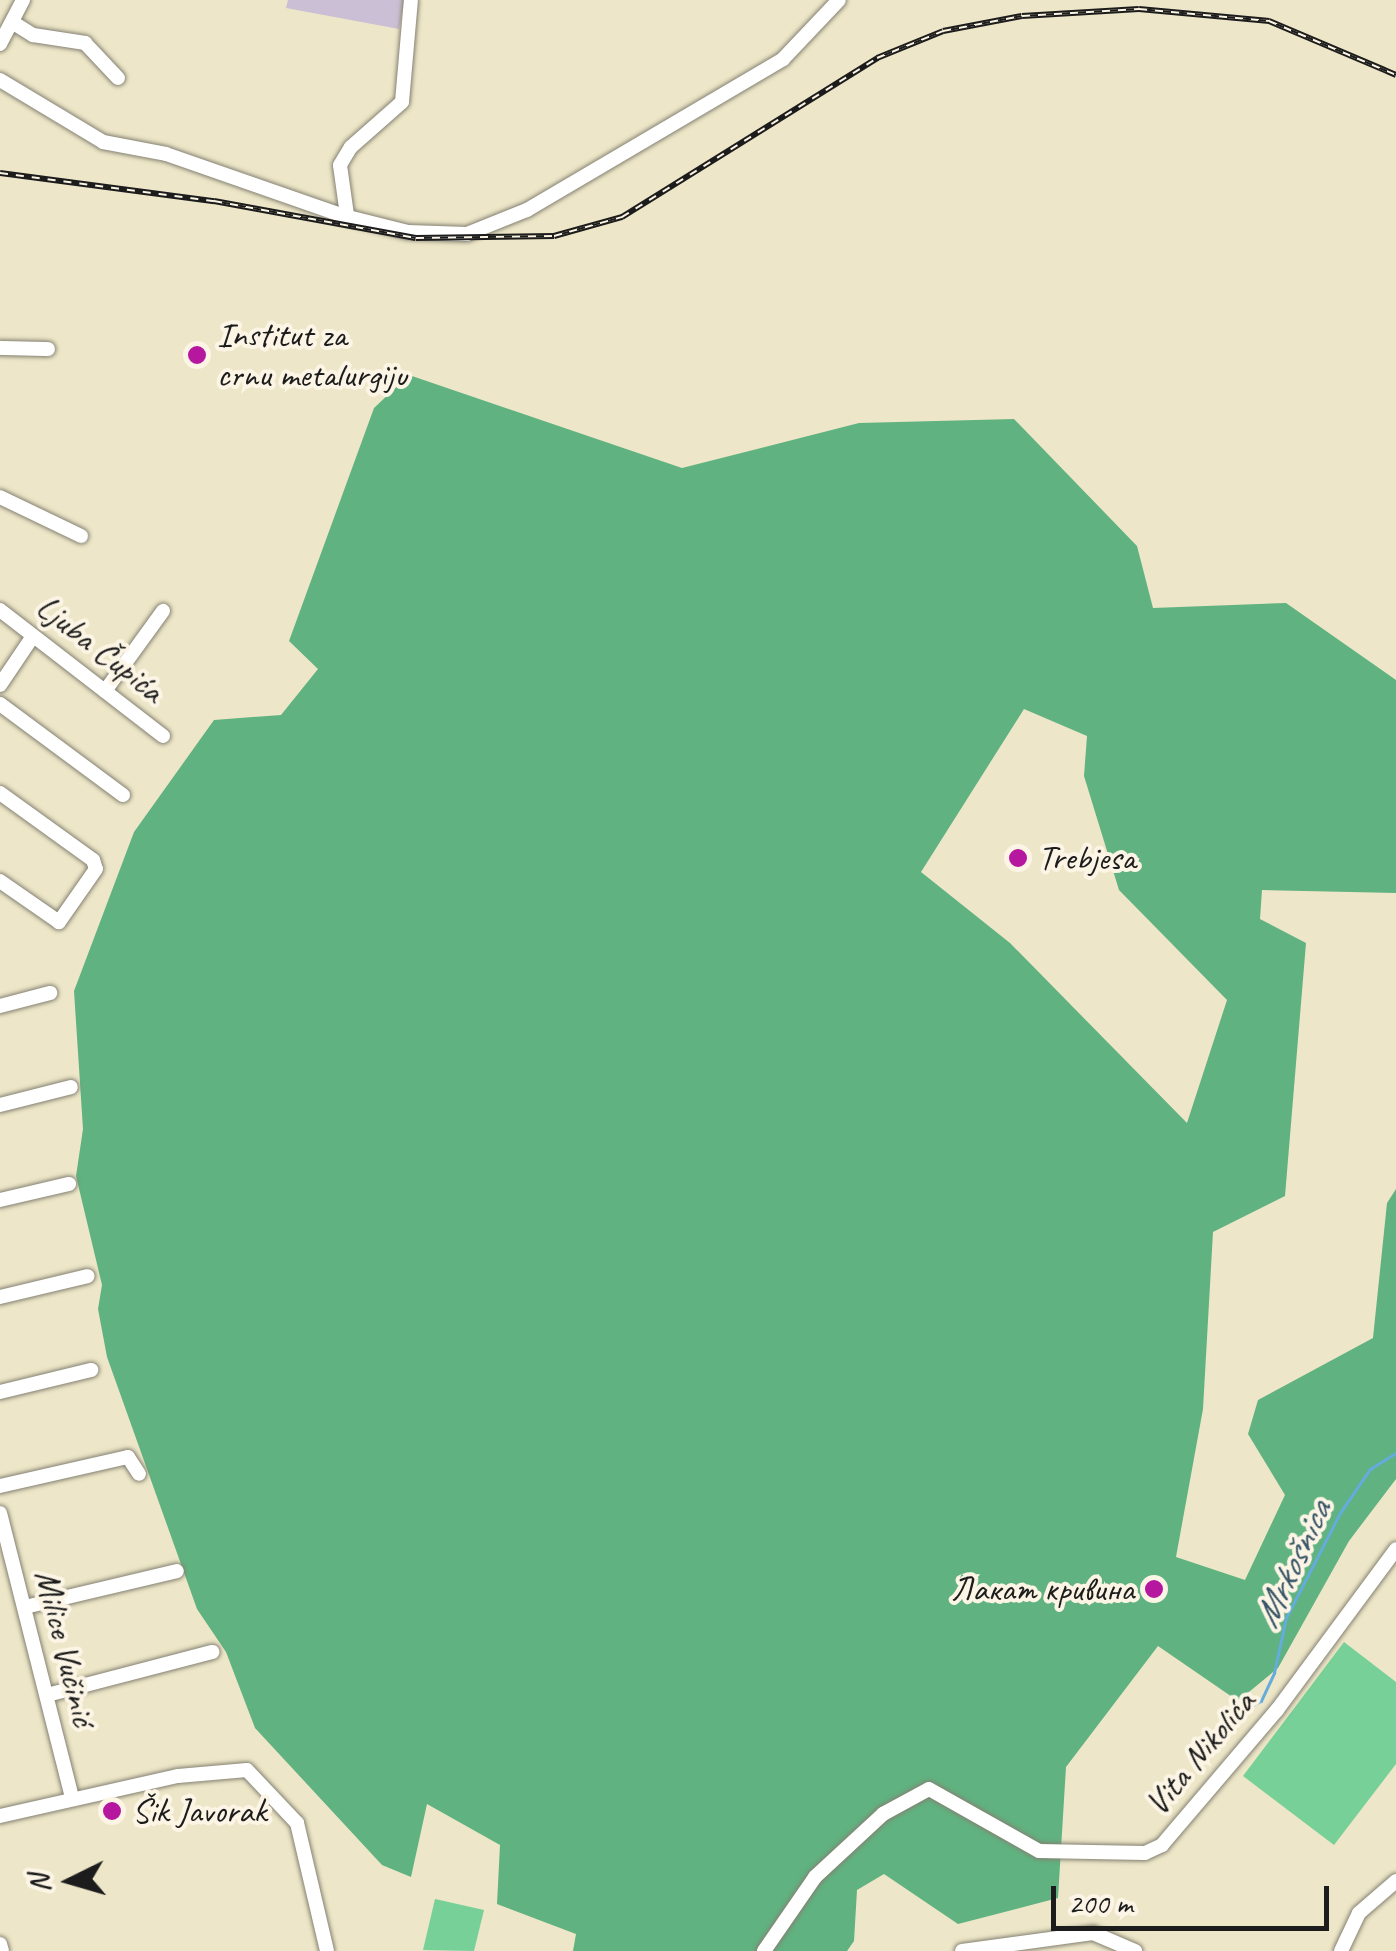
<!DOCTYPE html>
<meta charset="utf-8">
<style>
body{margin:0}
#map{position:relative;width:1396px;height:1951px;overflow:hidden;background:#ede6c8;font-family:Caveat,sans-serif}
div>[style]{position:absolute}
.industrial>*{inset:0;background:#cbbfd5}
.green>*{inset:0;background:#76d097}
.forest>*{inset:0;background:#60b280}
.stream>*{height:2.5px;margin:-1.25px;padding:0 1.25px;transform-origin:1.25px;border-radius:1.25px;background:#64acdb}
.roads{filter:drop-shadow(0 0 2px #848172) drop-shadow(0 0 2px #848172)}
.minor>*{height:14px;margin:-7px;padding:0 7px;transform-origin:7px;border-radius:7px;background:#fff}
.rail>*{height:6px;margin-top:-3px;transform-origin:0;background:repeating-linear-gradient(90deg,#fcf5e5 0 8px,#1c1c1c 0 16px);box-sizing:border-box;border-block:2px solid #1c1c1c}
.dots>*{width:28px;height:28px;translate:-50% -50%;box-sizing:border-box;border:5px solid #fcf5e5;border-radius:50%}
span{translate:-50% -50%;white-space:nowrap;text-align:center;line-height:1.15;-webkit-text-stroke:8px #fcf5e5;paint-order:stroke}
.poi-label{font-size:35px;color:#1c1c1c}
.left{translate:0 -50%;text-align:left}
.right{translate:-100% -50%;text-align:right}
.street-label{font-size:35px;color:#1c1c1c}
.water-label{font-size:38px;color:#395668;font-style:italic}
.north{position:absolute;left:20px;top:1831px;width:100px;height:100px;-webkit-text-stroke:8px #fcf5e5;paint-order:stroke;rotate:265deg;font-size:28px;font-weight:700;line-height:40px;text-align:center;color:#1c1c1c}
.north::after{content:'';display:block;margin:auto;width:35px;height:45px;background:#1c1c1c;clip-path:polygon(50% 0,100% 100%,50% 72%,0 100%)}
.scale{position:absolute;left:1051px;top:1886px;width:278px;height:45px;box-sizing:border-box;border:5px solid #1c1c1c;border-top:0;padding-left:12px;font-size:30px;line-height:35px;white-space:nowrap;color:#1c1c1c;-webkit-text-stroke:8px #fcf5e5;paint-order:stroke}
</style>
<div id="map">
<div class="industrial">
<div style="clip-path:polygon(288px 0,404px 0,399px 29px,286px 8px)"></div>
</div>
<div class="green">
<div style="clip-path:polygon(1344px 1642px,1396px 1682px,1396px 1764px,1334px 1845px,1243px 1776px)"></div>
<div style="clip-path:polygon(435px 1899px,484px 1910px,474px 1951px,423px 1950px)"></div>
</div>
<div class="forest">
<div style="clip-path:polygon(evenodd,409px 375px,682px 468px,859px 423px,1014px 419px,1137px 546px,1153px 608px,1286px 603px,1396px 680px,1396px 893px,1262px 890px,1260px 919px,1306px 943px,1285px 1196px,1213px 1232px,1203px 1409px,1176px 1557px,1245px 1580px,1285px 1495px,1248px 1434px,1258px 1400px,1373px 1338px,1387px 1203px,1396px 1189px,1396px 1479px,1349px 1541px,1278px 1668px,1238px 1701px,1158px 1646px,1066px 1767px,1058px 1898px,958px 1924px,884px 1874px,857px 1890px,854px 1941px,847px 1951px,573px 1951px,576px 1934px,497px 1904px,500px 1845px,427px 1804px,411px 1877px,382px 1865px,255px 1728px,226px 1652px,197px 1609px,107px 1357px,98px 1309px,102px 1285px,76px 1176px,83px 1129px,74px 991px,134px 832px,214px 720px,281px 715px,318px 669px,289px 641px,374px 408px,409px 375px,1024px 709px,1087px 736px,1084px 776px,1119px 890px,1227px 1000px,1187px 1123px,1010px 943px,921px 872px,1024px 709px)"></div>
</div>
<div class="stream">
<div style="left:1251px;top:1706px;width:11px;rotate:-27deg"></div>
<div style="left:1261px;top:1701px;width:31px;rotate:-65deg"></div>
<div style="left:1274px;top:1673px;width:56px;rotate:-77.7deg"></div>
<div style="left:1286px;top:1618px;width:118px;rotate:-62.8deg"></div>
<div style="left:1340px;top:1513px;width:53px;rotate:-55.7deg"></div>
<div style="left:1370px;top:1469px;width:31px;rotate:-32deg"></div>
</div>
<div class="roads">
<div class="minor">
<div style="left:12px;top:22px;width:25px;rotate:32deg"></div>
<div style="left:33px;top:35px;width:53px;rotate:8.7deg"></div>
<div style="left:85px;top:43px;width:48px;rotate:46.7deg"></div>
<div style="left:0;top:44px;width:50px;rotate:-62.4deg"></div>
<div style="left:0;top:80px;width:120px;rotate:31deg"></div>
<div style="left:103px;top:142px;width:64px;rotate:10.8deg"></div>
<div style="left:166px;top:154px;width:188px;rotate:19.2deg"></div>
<div style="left:344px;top:216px;width:66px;rotate:14deg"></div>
<div style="left:408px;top:232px;width:59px;rotate:1.9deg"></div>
<div style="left:467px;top:234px;width:65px;rotate:-21.8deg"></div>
<div style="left:527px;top:210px;width:297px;rotate:-30.5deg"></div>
<div style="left:783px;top:59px;width:81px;rotate:-46.5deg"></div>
<div style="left:347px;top:215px;width:50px;rotate:-98deg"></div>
<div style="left:340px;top:165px;width:21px;rotate:-59deg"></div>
<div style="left:351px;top:147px;width:68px;rotate:-41.4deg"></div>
<div style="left:402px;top:102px;width:102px;rotate:-85deg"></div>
<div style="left:0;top:348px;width:48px;rotate:1.2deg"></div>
<div style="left:0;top:497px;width:90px;rotate:25.7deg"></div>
<div style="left:0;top:610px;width:206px;rotate:37.7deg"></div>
<div style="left:0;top:685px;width:59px;rotate:-56deg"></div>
<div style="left:105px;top:691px;width:99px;rotate:-54.1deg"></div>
<div style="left:0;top:704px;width:153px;rotate:36.5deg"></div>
<div style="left:0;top:793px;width:115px;rotate:35.8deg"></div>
<div style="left:93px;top:860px;width:9px;rotate:72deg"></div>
<div style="left:96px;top:869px;width:65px;rotate:124.9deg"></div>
<div style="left:59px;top:922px;width:72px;rotate:-145.2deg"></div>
<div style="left:0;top:1006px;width:52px;rotate:-14.6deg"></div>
<div style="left:0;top:1105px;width:73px;rotate:-14.2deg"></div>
<div style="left:0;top:1200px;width:71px;rotate:-13.1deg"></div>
<div style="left:0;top:1297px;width:90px;rotate:-13.4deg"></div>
<div style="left:0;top:1392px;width:94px;rotate:-13.6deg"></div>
<div style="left:0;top:1486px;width:131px;rotate:-12.8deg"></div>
<div style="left:128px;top:1457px;width:20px;rotate:57deg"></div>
<div style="left:0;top:1513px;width:293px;rotate:75.8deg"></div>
<div style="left:25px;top:1607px;width:156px;rotate:-13.3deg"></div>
<div style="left:47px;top:1695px;width:171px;rotate:-14.6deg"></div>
<div style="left:0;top:1816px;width:182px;rotate:-12.7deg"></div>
<div style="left:178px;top:1776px;width:69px;rotate:-5deg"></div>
<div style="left:247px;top:1770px;width:73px;rotate:46.7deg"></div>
<div style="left:297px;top:1823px;width:131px;rotate:76.8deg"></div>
<div style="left:0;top:1944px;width:7px;rotate:74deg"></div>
<div style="left:764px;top:1951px;width:90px;rotate:-55.4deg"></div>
<div style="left:815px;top:1877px;width:93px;rotate:-42.8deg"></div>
<div style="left:883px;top:1814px;width:52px;rotate:-28.5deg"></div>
<div style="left:929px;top:1789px;width:126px;rotate:29.4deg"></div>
<div style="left:1039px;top:1851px;width:106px;rotate:1.1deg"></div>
<div style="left:1145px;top:1853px;width:19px;rotate:-25deg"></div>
<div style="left:1162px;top:1845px;width:177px;rotate:-49.6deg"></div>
<div style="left:1277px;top:1710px;width:200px;rotate:-53.5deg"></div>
<div style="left:962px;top:1951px;width:132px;rotate:-7.8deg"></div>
<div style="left:1093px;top:1933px;width:46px;rotate:23.2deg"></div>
<div style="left:1341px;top:1951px;width:42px;rotate:-64.7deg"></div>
<div style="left:1359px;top:1913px;width:49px;rotate:-40.9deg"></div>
</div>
</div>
<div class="rail">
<div style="left:0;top:173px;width:216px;rotate:7.5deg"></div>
<div style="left:214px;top:201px;width:205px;rotate:10.4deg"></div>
<div style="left:416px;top:238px;width:138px;rotate:-0.8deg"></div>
<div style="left:554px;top:236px;width:71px;rotate:-15.6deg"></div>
<div style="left:622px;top:217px;width:301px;rotate:-31.9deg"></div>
<div style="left:877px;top:58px;width:71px;rotate:-22.2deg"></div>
<div style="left:943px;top:31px;width:80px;rotate:-10.8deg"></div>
<div style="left:1022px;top:16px;width:117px;rotate:-3.4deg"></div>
<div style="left:1139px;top:9px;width:131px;rotate:5.3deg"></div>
<div style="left:1269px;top:21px;width:138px;rotate:23deg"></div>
</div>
<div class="dots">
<div style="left:197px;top:355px;background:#b5179e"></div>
<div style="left:1018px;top:858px;background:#b5179e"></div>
<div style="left:1154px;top:1589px;background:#b5179e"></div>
<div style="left:112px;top:1811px;background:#b5179e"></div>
</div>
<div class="poi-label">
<span class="left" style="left:217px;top:355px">Institut za<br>crnu metalurgiju</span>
<span class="left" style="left:1038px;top:858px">Trebjesa</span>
<span class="right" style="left:1134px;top:1589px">Лакат кривина</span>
<span class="left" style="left:132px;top:1811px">Šik Javorak</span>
</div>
<div class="street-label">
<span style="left:100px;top:649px;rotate:38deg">Ljuba Čupića</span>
<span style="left:65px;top:1648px;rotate:76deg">Milice Vučinić</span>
<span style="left:1200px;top:1753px;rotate:-50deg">Vita Nikolića</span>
</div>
<div class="water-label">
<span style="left:1292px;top:1564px;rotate:-65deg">Mrkošnica</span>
</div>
<div class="north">N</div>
<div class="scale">200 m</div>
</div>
